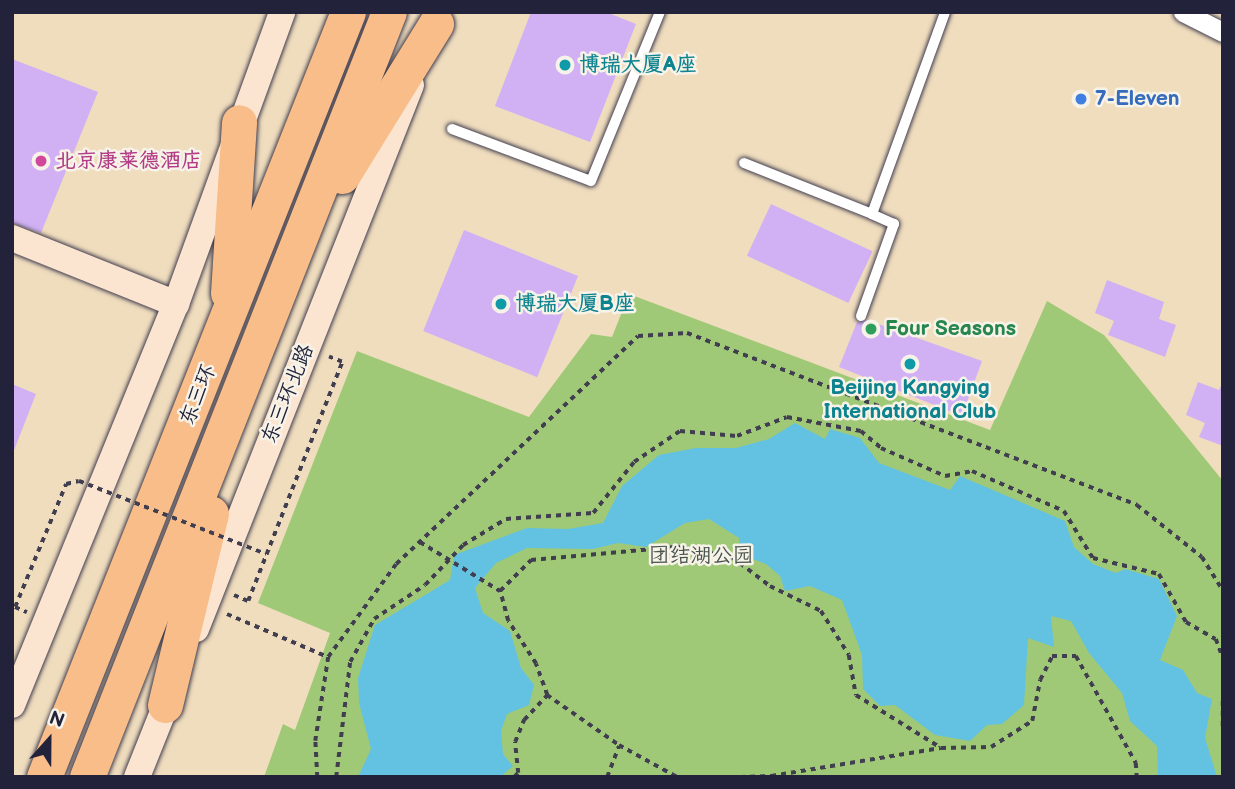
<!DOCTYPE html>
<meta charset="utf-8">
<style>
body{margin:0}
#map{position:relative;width:1235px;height:789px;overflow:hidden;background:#f0ddbe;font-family:"Balsamiq Sans","LXGW WenKai TC",sans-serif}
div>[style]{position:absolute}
.green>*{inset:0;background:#9fc976}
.water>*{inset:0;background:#63c2e1}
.building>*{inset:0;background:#d1b1f3;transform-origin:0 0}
.path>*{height:3.5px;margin-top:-1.75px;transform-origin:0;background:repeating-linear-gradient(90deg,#413e4f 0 5px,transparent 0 10px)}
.roads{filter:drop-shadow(0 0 2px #413e4f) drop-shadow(0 0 2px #413e4f)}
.lane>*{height:10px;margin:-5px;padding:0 5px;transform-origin:5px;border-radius:5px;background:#fff}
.street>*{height:19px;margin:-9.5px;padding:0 9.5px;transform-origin:9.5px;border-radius:9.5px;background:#fff}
.secondary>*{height:26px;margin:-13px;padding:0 13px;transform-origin:13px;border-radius:13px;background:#fce5d0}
.highway>*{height:35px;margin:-17.5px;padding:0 17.5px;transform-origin:17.5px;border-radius:17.5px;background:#f8bd89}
.path-bridge>*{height:3.5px;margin-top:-1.75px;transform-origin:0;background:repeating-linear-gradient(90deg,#413e4f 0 5px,transparent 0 10px)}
.dots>*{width:19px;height:19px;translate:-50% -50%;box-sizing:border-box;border:4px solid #f7f3e8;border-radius:50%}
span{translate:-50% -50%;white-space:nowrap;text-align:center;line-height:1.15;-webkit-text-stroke:5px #f7f3e8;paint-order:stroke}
.culture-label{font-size:21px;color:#0d838f;font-weight:700}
.left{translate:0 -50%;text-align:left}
.shop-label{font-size:21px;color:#366cbe;font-weight:700}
.hotel-label{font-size:21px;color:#b23c85;font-weight:700}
.leisure-label{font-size:21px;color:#27864d;font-weight:700}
.street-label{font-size:21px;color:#22223b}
.park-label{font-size:21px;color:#48544d}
.frame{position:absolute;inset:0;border:14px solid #22223b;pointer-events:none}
.north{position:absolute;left:14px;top:705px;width:70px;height:70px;-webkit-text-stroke:5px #f7f3e8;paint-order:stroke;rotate:21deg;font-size:19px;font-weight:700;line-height:28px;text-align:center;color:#22223b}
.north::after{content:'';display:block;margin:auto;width:24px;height:32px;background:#22223b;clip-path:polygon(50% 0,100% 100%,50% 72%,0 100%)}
</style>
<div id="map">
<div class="green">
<div style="clip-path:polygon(629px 294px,990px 430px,1047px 301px,1104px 335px,1223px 481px,1223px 777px,264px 777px,283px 724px,295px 730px,330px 633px,258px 603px,357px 351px,529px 417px,591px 334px,612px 337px)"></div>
</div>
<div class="water">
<div style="clip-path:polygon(795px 423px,825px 439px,830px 429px,860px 438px,879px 463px,950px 490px,960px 476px,1065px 521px,1074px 547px,1093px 564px,1116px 573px,1125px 569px,1159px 579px,1177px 616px,1160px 660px,1183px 670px,1197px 693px,1212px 699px,1205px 738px,1217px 777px,1158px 777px,1157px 746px,1130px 721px,1122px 693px,1089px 653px,1071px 621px,1051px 616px,1054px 647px,1028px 638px,1024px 705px,1002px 724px,987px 725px,970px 741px,935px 735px,895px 705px,880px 706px,863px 689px,862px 655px,842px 600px,810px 586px,785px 591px,780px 576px,766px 564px,740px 554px,739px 538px,709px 519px,685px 523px,646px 547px,618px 543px,593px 549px,527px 548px,496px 563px,475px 588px,483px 613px,510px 631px,521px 668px,534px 685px,529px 705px,507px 714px,501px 731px,503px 754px,513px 766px,500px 777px,358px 777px,371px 749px,359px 703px,358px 678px,375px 625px,450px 580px,454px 555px,527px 528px,568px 529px,603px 523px,622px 486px,659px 455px,696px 448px,736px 448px,769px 439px)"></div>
</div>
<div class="building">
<div style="clip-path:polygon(531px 12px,606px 12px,636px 24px,590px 142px,495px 106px)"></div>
<div style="clip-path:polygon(12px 59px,98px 92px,41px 233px,12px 223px)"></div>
<div style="left:771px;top:204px;width:112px;height:57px;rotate:25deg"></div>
<div style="left:464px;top:230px;width:123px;height:109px;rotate:22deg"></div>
<div style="clip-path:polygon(1107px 280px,1164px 302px,1159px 319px,1176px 325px,1165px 357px,1108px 335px,1114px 321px,1095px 313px)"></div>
<div style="clip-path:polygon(867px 320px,982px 361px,962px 416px,839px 367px,857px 322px)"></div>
<div style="clip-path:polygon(1198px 382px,1219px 390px,1223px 382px,1223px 446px,1199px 437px,1205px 423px,1186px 415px)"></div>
<div style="clip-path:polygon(12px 384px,36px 394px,13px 453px,12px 452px)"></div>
</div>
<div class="path">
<div style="left:420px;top:542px;width:94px;rotate:31.5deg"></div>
<div style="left:234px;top:595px;width:15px;rotate:23deg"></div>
<div style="left:248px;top:601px;width:257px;rotate:-68.5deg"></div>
<div style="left:342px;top:362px;width:14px;rotate:-159deg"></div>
<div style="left:15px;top:607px;width:13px;rotate:23deg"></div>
<div style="left:227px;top:614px;width:110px;rotate:23.1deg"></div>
<div style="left:547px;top:695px;width:88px;rotate:34.8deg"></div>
<div style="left:619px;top:745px;width:66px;rotate:28.9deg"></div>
<div style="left:1223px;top:701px;width:26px;rotate:90deg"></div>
<div style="left:317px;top:777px;width:36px;rotate:-93deg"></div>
<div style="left:315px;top:741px;width:85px;rotate:-81.2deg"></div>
<div style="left:328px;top:657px;width:115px;rotate:-53.8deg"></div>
<div style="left:396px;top:564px;width:332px;rotate:-43.3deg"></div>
<div style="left:638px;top:336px;width:49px;rotate:-3.5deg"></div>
<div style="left:687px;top:333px;width:482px;rotate:20.9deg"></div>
<div style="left:1137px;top:505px;width:83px;rotate:38.7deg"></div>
<div style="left:1202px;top:557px;width:40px;rotate:58deg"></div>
<div style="left:336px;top:777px;width:116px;rotate:-83.1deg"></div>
<div style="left:350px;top:662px;width:49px;rotate:-60.8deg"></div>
<div style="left:374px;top:619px;width:61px;rotate:-33.7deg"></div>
<div style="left:425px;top:585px;width:55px;rotate:-46.5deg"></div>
<div style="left:463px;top:545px;width:50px;rotate:-31.2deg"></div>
<div style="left:506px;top:519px;width:87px;rotate:-3.9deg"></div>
<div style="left:593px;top:513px;width:65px;rotate:-51.2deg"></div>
<div style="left:634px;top:462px;width:55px;rotate:-34deg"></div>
<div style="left:680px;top:431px;width:57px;rotate:5deg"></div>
<div style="left:737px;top:436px;width:53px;rotate:-20.8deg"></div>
<div style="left:787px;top:417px;width:75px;rotate:10.7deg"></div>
<div style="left:861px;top:431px;width:26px;rotate:40deg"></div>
<div style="left:881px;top:448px;width:70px;rotate:23.6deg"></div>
<div style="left:945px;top:476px;width:27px;rotate:-10deg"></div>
<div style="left:972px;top:471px;width:100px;rotate:23.5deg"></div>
<div style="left:1064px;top:511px;width:55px;rotate:58.3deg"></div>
<div style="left:1093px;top:558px;width:68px;rotate:13.6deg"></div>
<div style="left:1159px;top:574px;width:55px;rotate:60.6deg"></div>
<div style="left:1186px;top:622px;width:34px;rotate:30deg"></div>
<div style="left:1216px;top:639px;width:20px;rotate:70deg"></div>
<div style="left:514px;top:777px;width:6px;rotate:-45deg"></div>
<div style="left:518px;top:773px;width:31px;rotate:-96deg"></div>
<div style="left:515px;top:742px;width:24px;rotate:-68deg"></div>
<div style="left:524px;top:720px;width:34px;rotate:-47deg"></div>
<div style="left:547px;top:695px;width:33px;rotate:-110deg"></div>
<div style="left:536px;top:664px;width:51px;rotate:-123.1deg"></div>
<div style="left:508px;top:621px;width:31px;rotate:-105deg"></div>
<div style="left:500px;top:591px;width:44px;rotate:-45deg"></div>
<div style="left:531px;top:560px;width:148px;rotate:-5.1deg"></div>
<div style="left:678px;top:547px;width:55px;rotate:10.5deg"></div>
<div style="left:732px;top:557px;width:48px;rotate:37.3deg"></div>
<div style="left:770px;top:586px;width:57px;rotate:26.1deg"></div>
<div style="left:821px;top:611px;width:52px;rotate:57.5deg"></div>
<div style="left:849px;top:655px;width:41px;rotate:80.1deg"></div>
<div style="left:856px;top:695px;width:100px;rotate:31.9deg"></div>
<div style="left:941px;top:748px;width:50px;rotate:-1.1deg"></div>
<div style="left:991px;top:747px;width:49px;rotate:-32.4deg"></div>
<div style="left:1032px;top:721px;width:42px;rotate:-79deg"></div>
<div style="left:1040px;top:680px;width:27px;rotate:-63deg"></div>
<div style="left:1052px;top:656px;width:24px"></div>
<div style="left:1076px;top:656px;width:123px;rotate:60.7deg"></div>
<div style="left:1136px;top:763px;width:14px;rotate:86deg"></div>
<div style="left:607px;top:777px;width:33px;rotate:-69deg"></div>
<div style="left:740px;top:777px;width:31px;rotate:-2deg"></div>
<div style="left:771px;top:776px;width:172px;rotate:-9.4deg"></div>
</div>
<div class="roads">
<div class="lane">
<div style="left:452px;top:129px;width:148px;rotate:20.5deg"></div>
<div style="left:591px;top:181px;width:183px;rotate:-67.8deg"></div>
<div style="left:744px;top:163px;width:138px;rotate:21.7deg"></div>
<div style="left:872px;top:214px;width:215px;rotate:-70.1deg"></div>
<div style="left:861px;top:316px;width:98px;rotate:-70.3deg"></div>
<div style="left:894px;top:224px;width:24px;rotate:-156deg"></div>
</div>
<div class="street">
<div style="left:1183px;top:12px;width:45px;rotate:26.6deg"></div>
</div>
<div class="secondary">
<div style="left:12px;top:238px;width:177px;rotate:21.9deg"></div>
<div style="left:196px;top:629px;width:585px;rotate:-68.44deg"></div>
<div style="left:12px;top:705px;width:433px;rotate:-67.8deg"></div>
<div style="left:176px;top:304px;width:311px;rotate:-70deg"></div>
<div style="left:137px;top:777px;width:97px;rotate:-68.2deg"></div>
</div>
<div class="highway">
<div style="left:342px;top:176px;width:179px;rotate:-58.3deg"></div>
<div style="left:228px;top:293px;width:171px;rotate:-86.3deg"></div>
<div style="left:165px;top:705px;width:197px;rotate:-76.5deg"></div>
<div style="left:44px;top:777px;width:823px;rotate:-68.33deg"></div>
<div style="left:87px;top:777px;width:822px;rotate:-68.46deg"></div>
</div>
</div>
<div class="path-bridge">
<div style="left:15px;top:607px;width:133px;rotate:-67.5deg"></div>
<div style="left:66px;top:484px;width:13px;rotate:-13deg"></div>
<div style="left:79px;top:481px;width:201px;rotate:21.3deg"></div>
</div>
<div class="dots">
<div style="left:565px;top:65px;background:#0f9aa8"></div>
<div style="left:1081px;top:99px;background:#3f7fe0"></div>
<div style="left:41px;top:161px;background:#d1479c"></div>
<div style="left:501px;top:304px;background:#0f9aa8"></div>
<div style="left:871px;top:329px;background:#2e9e5b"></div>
<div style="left:910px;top:364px;background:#0f9aa8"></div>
</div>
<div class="culture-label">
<span class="left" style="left:579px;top:65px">博瑞大厦A座</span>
<span class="left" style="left:515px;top:304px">博瑞大厦B座</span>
<span style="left:910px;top:400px">Beijing Kangying<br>International Club</span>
</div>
<div class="shop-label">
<span class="left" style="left:1095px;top:99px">7-Eleven</span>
</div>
<div class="hotel-label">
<span class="left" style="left:55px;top:161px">北京康莱德酒店</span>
</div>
<div class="leisure-label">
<span class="left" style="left:885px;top:329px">Four Seasons</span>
</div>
<div class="street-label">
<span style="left:288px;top:394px;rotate:-68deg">东三环北路</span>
<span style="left:198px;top:395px;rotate:-68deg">东三环</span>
</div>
<div class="park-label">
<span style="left:701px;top:556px">团结湖公园</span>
</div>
<div class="frame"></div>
<div class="north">N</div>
</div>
